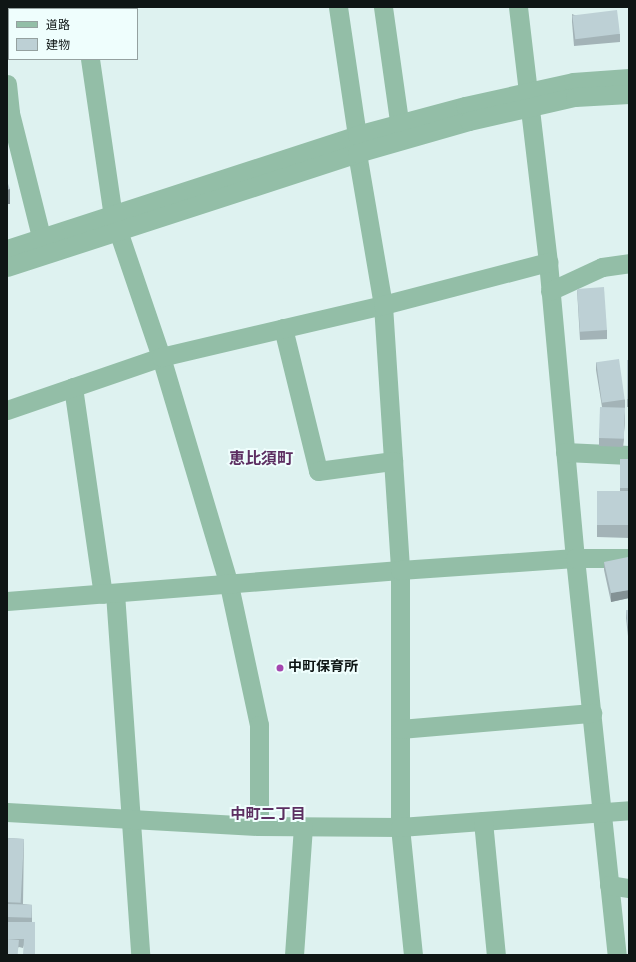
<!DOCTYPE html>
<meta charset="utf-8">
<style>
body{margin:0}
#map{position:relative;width:636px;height:962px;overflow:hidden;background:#def2f0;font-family:Overpass,"Noto Sans JP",sans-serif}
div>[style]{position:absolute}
.minor>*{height:19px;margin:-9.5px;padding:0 9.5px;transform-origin:9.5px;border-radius:9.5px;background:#93bea7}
.wall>*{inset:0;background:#a3b3b7;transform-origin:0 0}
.shaded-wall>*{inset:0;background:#849295;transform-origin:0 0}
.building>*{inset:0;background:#bdd0d5;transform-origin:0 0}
.dots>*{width:11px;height:11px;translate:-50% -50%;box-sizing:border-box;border:2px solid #effefd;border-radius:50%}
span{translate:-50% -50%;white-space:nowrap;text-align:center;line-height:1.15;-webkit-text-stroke:4px #effefd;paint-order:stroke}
.poi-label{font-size:14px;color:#0f1615;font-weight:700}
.left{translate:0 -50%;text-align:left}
.neighbourhood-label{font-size:15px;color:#5c2e61;font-weight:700}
.quarter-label{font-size:16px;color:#5c2e61;font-weight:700}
.frame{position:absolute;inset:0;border:8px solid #0f1615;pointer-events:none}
.legend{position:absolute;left:8px;top:8px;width:130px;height:52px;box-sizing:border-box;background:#effefd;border:1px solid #95a1a0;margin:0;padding:5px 7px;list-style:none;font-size:12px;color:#0f1615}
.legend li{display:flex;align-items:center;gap:8px;height:20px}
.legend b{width:20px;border:1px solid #95a1a0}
</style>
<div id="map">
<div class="minor">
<div style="left:338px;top:7px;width:129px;rotate:81.6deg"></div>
<div style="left:357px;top:135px;width:18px;rotate:90deg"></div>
<div style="left:357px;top:153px;width:154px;rotate:80.3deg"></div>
<div style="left:383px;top:305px;width:266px;rotate:86.3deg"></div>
<div style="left:400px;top:570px;width:257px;rotate:90deg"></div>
<div style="left:400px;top:827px;width:129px;rotate:84.2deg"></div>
<div style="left:383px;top:7px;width:129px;rotate:82deg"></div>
<div style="left:518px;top:7px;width:257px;rotate:83.3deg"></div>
<div style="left:548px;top:262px;width:297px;rotate:84.8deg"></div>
<div style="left:575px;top:558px;width:399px;rotate:84deg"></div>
<div style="left:90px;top:59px;width:159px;rotate:81.7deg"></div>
<div style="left:113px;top:216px;width:149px;rotate:71.2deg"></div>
<div style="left:161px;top:357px;width:238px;rotate:73.4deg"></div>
<div style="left:229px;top:585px;width:143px;rotate:77.9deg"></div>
<div style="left:259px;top:725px;width:101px;rotate:90deg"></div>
<div style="left:7px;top:84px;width:29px;rotate:84deg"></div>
<div style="left:10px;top:113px;width:139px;rotate:75.9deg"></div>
<div style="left:7px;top:249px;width:368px;rotate:-18deg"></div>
<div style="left:357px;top:135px;width:112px;rotate:-15deg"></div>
<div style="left:465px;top:106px;width:111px;rotate:-12.5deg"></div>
<div style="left:573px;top:82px;width:56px;rotate:-4.1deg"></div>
<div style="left:7px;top:267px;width:368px;rotate:-18deg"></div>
<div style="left:357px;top:153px;width:116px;rotate:-15.9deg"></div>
<div style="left:469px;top:121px;width:109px;rotate:-12.8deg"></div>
<div style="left:575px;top:97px;width:54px;rotate:-3.2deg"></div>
<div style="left:550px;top:291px;width:57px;rotate:-24.8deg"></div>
<div style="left:602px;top:267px;width:27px;rotate:-8deg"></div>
<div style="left:283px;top:328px;width:147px;rotate:76.2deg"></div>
<div style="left:318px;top:471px;width:76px;rotate:-7.6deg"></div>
<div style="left:73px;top:387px;width:209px;rotate:81.8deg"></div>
<div style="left:7px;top:410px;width:163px;rotate:-19deg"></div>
<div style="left:161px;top:357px;width:228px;rotate:-13.2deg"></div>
<div style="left:383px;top:305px;width:171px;rotate:-14.6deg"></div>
<div style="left:565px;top:452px;width:64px;rotate:2.7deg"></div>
<div style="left:115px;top:593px;width:363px;rotate:86deg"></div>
<div style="left:7px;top:601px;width:394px;rotate:-4.5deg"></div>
<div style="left:400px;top:570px;width:175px;rotate:-3.9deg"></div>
<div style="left:575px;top:558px;width:54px"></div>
<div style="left:400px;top:729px;width:193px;rotate:-4.8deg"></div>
<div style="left:7px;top:812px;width:252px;rotate:3.2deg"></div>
<div style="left:259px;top:826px;width:141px;rotate:0.4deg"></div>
<div style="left:400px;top:827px;width:230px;rotate:-4.2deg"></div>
<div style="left:483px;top:821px;width:135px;rotate:84.5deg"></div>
<div style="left:609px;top:885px;width:20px;rotate:9deg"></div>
<div style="left:294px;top:955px;width:129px;rotate:-86deg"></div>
</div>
<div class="wall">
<div style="clip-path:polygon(572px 14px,620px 34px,620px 42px,574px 46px,572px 22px)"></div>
<div style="clip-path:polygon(577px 289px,607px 330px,607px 339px,580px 340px)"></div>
<div style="left:627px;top:360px;width:2px;height:47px"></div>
<div style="clip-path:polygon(596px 362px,625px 400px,625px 408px,623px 408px,625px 416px,623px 447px,599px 446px,599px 438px,602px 407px,596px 370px)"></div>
<div style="clip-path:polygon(620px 459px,629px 459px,629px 538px,597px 537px,597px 491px,620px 491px)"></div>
<div style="clip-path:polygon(629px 560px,629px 598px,611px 602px,604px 570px,604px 562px)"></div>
<div style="clip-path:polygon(626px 610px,629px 610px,629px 645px,626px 618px)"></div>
<div style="clip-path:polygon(7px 838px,24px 839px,23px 904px,32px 905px,32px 922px,23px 948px,19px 947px,7px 955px)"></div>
</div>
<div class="shaded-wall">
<div style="left:10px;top:189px;width:15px;height:3px;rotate:90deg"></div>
<div style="clip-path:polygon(625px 408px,625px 416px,623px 447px,623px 439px)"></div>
<div style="clip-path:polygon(629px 590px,629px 598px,611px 602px,611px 593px)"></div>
</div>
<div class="building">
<div style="left:617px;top:10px;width:24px;height:45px;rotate:83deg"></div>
<div style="clip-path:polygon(7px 181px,10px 189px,7px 190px)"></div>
<div style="left:604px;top:287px;width:43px;height:27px;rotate:86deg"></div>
<div style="left:619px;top:359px;width:41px;height:23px;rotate:82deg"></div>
<div style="left:627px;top:360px;width:2px;height:39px"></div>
<div style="left:600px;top:407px;width:25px;height:31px;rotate:2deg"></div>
<div style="left:620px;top:459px;width:9px;height:29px"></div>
<div style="left:597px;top:491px;width:32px;height:34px"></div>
<div style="clip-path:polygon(628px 557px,629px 560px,629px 590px,611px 593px,604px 562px)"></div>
<div style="clip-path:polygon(626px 610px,629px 610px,629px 637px)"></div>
<div style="left:7px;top:838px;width:17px;height:64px;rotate:3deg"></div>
<div style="left:7px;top:904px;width:25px;height:13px;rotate:2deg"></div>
<div style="clip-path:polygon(7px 922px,35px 922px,35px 955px,23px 955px,24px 939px,7px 939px)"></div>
<div style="left:7px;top:939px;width:12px;height:16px;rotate:5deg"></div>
</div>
<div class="dots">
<div style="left:280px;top:668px;background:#a546af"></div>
</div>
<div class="poi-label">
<span class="left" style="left:288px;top:668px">中町保育所</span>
</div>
<div class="neighbourhood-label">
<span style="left:268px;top:816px">中町二丁目</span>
</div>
<div class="quarter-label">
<span style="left:261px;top:460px">恵比須町</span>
</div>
<div class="frame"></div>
<ul class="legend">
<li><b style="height:5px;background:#93bea7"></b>道路</li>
<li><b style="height:11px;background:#bdd0d5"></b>建物</li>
</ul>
</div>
